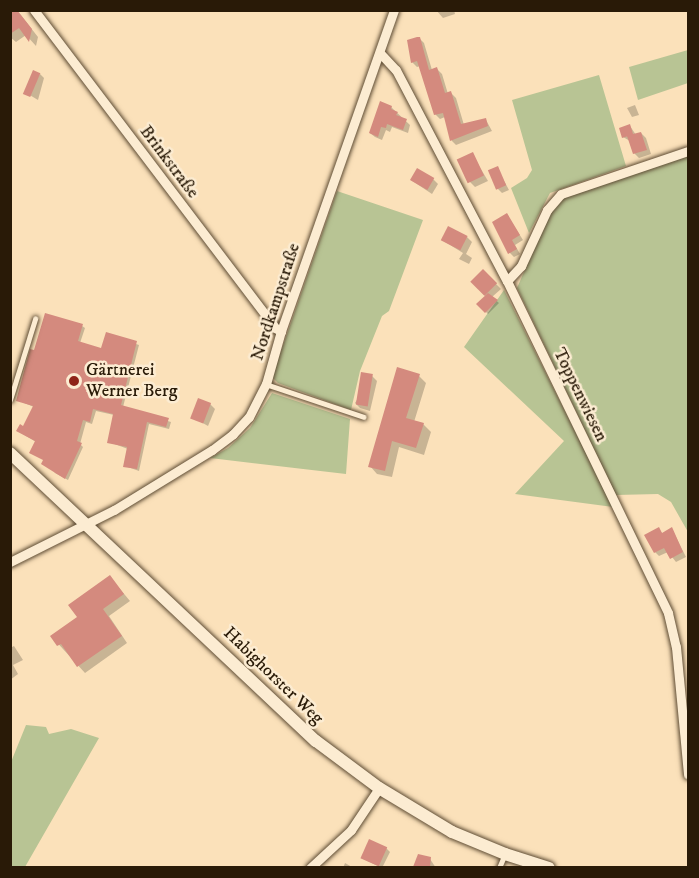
<!DOCTYPE html>
<meta charset="utf-8">
<style>
body{margin:0}
#map{position:relative;width:699px;height:878px;overflow:hidden;background:#fbe1ba;font-family:"IM FELL DW Pica",serif}
div>[style]{position:absolute}
.green>*{inset:0;background:#b8c494}
.shadow>*{inset:0;background:#0003}
.building>*{inset:0;background:#d48a7e;transform-origin:0 0}
.roads{filter:drop-shadow(0 0 2px #5e4c34) drop-shadow(0 0 2px #5e4c34)}
.service>*{height:4.5px;margin:-2.25px;padding:0 2.25px;transform-origin:2.25px;border-radius:2.25px;background:#fcecd2}
.minor>*{height:9px;margin:-4.5px;padding:0 4.5px;transform-origin:4.5px;border-radius:4.5px;background:#fcecd2}
.tertiary>*{height:12px;margin:-6px;padding:0 6px;transform-origin:6px;border-radius:6px;background:#fcecd2}
.dots>*{width:16px;height:16px;translate:-50% -50%;box-sizing:border-box;border:3px solid #fcecd2;border-radius:50%}
span{translate:-50% -50%;white-space:nowrap;text-align:center;line-height:1.15;-webkit-text-stroke:5px #fcecd2;paint-order:stroke}
.street-label{font-size:18px;color:#291a07}
.poi-label{font-size:18px;color:#291a07}
.left{translate:0 -50%;text-align:left}
.frame{position:absolute;inset:0;border:12px solid #291a07;pointer-events:none}
</style>
<div id="map">
<div class="green">
<div style="clip-path:polygon(688px 50px,688px 83px,638px 100px,629px 67px)"></div>
<div style="clip-path:polygon(599px 75px,626px 166px,550px 193px,529px 233px,511px 188px,527px 178px,532px 170px,512px 100px)"></div>
<div style="clip-path:polygon(688px 156px,688px 532px,671px 502px,658px 494px,616px 495px,517px 288px,550px 212px,561px 199px)"></div>
<div style="clip-path:polygon(337px 191px,423px 220px,389px 311px,382px 316px,360px 371px,351px 410px,278px 383px,272px 377px)"></div>
<div style="clip-path:polygon(504px 290px,613px 507px,515px 494px,564px 441px,464px 347px)"></div>
<div style="clip-path:polygon(272px 393px,350px 419px,346px 474px,210px 458px,228px 448px,250px 428px)"></div>
<div style="clip-path:polygon(26px 725px,46px 727px,49px 734px,71px 729px,99px 738px,25px 867px,11px 867px,11px 762px)"></div>
</div>
<div class="shadow">
<div style="clip-path:polygon(10px 10px,20px 14px,38px 37px,36px 46px,26px 35px,16px 42px,10px 37px)"></div>
<div style="clip-path:polygon(436px 10px,454px 10px,455px 14px,443px 18px)"></div>
<div style="clip-path:polygon(420px 39px,424px 43px,432px 70px,437px 69px,442px 74px,448px 94px,451px 93px,456px 98px,464px 125px,486px 120px,492px 131px,456px 145px,452px 141px,445px 117px,440px 119px,435px 114px,420px 66px,417px 67px,412px 62px)"></div>
<div style="clip-path:polygon(40px 74px,44px 78px,38px 100px,28px 94px)"></div>
<div style="clip-path:polygon(635px 105px,639px 115px,632px 117px,627px 108px)"></div>
<div style="clip-path:polygon(391px 107px,410px 125px,408px 133px,392px 127px,390px 132px,386px 130px,382px 140px,375px 137px,370px 133px)"></div>
<div style="clip-path:polygon(630px 126px,636px 135px,641px 133px,646px 138px,651px 154px,639px 158px,634px 153px,630px 141px,623px 137px)"></div>
<div style="clip-path:polygon(472px 154px,488px 181px,475px 187px,470px 182px)"></div>
<div style="clip-path:polygon(497px 168px,509px 190px,502px 193px,497px 188px)"></div>
<div style="clip-path:polygon(433px 179px,438px 184px,432px 194px,411px 180px)"></div>
<div style="clip-path:polygon(507px 215px,523px 240px,515px 245px,520px 254px,514px 257px,510px 253px)"></div>
<div style="clip-path:polygon(467px 237px,472px 242px,466px 254px,472px 258px,469px 264px,459px 259px,463px 253px,442px 240px)"></div>
<div style="clip-path:polygon(483px 271px,501px 289px,492px 297px,499px 303px,488px 314px,478px 304px,486px 297px,472px 282px)"></div>
<div style="clip-path:polygon(82px 326px,85px 328px,80px 343px,102px 349px,107px 334px,139px 345px,123px 407px,171px 422px,169px 429px,149px 424px,139px 471px,125px 466px,128px 449px,109px 442px,114px 415px,96px 411px,92px 424px,86px 422px,80px 444px,83px 447px,68px 480px,55px 473px,36px 442px,18px 431px,24px 428px,34px 407px,17px 400px,35px 352px)"></div>
<div style="clip-path:polygon(372px 376px,377px 381px,370px 411px,360px 408px,355px 403px)"></div>
<div style="clip-path:polygon(419px 376px,426px 383px,414px 422px,423px 424px,431px 432px,424px 455px,399px 447px,392px 477px,377px 474px,370px 466px)"></div>
<div style="clip-path:polygon(210px 404px,215px 409px,208px 426px,192px 417px)"></div>
<div style="clip-path:polygon(658px 529px,663px 534px,672px 529px,686px 557px,676px 562px,668px 552px,659px 556px,655px 552px)"></div>
<div style="clip-path:polygon(110px 577px,130px 601px,109px 616px,127px 643px,85px 673px,52px 637px,79px 617px)"></div>
<div style="clip-path:polygon(14px 646px,23px 660px,13px 665px,18px 674px,10px 680px,10px 648px)"></div>
<div style="clip-path:polygon(386px 848px,390px 852px,382px 868px,361px 858px)"></div>
<div style="clip-path:polygon(419px 856px,430px 859px,436px 868px,415px 868px)"></div>
<div style="clip-path:polygon(345px 863px,352px 867px,353px 868px,343px 868px)"></div>
</div>
<div class="building">
<div style="clip-path:polygon(10px 10px,17px 10px,32px 29px,29px 42px,19px 28px,10px 34px)"></div>
<div style="clip-path:polygon(417px 37px,420px 37px,429px 70px,437px 67px,445px 93px,451px 91px,461px 124px,486px 118px,488px 126px,450px 141px,443px 113px,434px 115px,417px 61px,411px 63px,407px 40px)"></div>
<div style="left:33px;top:70px;width:8px;height:26px;rotate:23deg"></div>
<div style="clip-path:polygon(380px 101px,392px 106px,391px 109px,398px 112px,396px 115px,407px 119px,403px 130px,387px 124px,386px 128px,381px 127px,378px 137px,369px 133px)"></div>
<div style="clip-path:polygon(630px 124px,633px 134px,641px 132px,647px 150px,633px 154px,627px 136px,631px 135px,622px 138px,619px 128px)"></div>
<div style="left:473px;top:152px;width:26px;height:18px;rotate:65deg"></div>
<div style="left:498px;top:166px;width:21px;height:11px;rotate:67deg"></div>
<div style="left:417px;top:168px;width:20px;height:14px;rotate:30deg"></div>
<div style="clip-path:polygon(507px 213px,520px 235px,512px 240px,517px 249px,508px 254px,492px 222px)"></div>
<div style="left:448px;top:226px;width:22px;height:16px;rotate:27deg"></div>
<div style="left:483px;top:269px;width:20px;height:18px;rotate:45deg"></div>
<div style="clip-path:polygon(488px 293px,498px 300px,485px 313px,476px 304px)"></div>
<div style="clip-path:polygon(45px 313px,83px 324px,78px 341px,101px 348px,106px 332px,137px 341px,121px 405px,169px 418px,166px 427px,147px 422px,137px 469px,123px 467px,127px 447px,107px 443px,113px 414px,93px 409px,90px 422px,83px 420px,77px 441px,82px 443px,65px 479px,41px 464px,43px 460px,29px 453px,35px 441px,16px 431px,20px 424px,23px 426px,33px 406px,16px 401px,30px 349px,34px 350px)"></div>
<div style="clip-path:polygon(397px 367px,420px 374px,406px 418px,424px 423px,416px 448px,392px 441px,385px 471px,368px 467px)"></div>
<div style="left:361px;top:372px;width:12px;height:33px;rotate:9deg"></div>
<div style="left:198px;top:398px;width:14px;height:22px;rotate:21deg"></div>
<div style="clip-path:polygon(659px 527px,662px 533px,672px 527px,683px 552px,670px 559px,664px 548px,654px 553px,644px 535px)"></div>
<div style="clip-path:polygon(110px 575px,124px 594px,103px 609px,122px 636px,77px 667px,61px 644px,57px 646px,50px 636px,77px 617px,68px 605px)"></div>
<div style="left:369px;top:839px;width:20px;height:21px;rotate:24deg"></div>
<div style="clip-path:polygon(418px 854px,431px 857px,430px 867px,413px 867px)"></div>
</div>
<div class="roads">
<div class="service">
<div style="left:266px;top:384px;width:103px;rotate:18.6deg"></div>
<div style="left:10px;top:400px;width:85px;rotate:-72.8deg"></div>
<div style="left:499px;top:868px;width:13px;rotate:-67deg"></div>
</div>
<div class="minor">
<div style="left:34px;top:10px;width:399px;rotate:52.8deg"></div>
<div style="left:275px;top:328px;width:7px;rotate:27deg"></div>
<div style="left:380px;top:53px;width:23px;rotate:47deg"></div>
<div style="left:396px;top:70px;width:238px;rotate:62.3deg"></div>
<div style="left:507px;top:281px;width:369px;rotate:64.1deg"></div>
<div style="left:668px;top:613px;width:35px;rotate:77deg"></div>
<div style="left:676px;top:647px;width:128px;rotate:84.6deg"></div>
<div style="left:507px;top:281px;width:21px;rotate:-47deg"></div>
<div style="left:521px;top:266px;width:62px;rotate:-65.1deg"></div>
<div style="left:547px;top:210px;width:21px;rotate:-49deg"></div>
<div style="left:561px;top:194px;width:134px;rotate:-18.7deg"></div>
<div style="left:10px;top:562px;width:116px;rotate:-26.6deg"></div>
<div style="left:114px;top:510px;width:115px;rotate:-31.5deg"></div>
<div style="left:212px;top:450px;width:26px;rotate:-37deg"></div>
<div style="left:233px;top:434px;width:23px;rotate:-47deg"></div>
<div style="left:249px;top:417px;width:37px;rotate:-63deg"></div>
<div style="left:266px;top:384px;width:55px;rotate:-74.2deg"></div>
<div style="left:281px;top:331px;width:340px;rotate:-70.6deg"></div>
<div style="left:310px;top:868px;width:56px;rotate:-42.8deg"></div>
<div style="left:351px;top:830px;width:50px;rotate:-56.3deg"></div>
</div>
<div class="tertiary">
<div style="left:10px;top:453px;width:420px;rotate:43.3deg"></div>
<div style="left:316px;top:741px;width:79px;rotate:36.7deg"></div>
<div style="left:379px;top:788px;width:85px;rotate:31.1deg"></div>
<div style="left:452px;top:832px;width:57px;rotate:22.5deg"></div>
<div style="left:505px;top:854px;width:46px;rotate:17.7deg"></div>
</div>
</div>
<div class="dots">
<div style="left:74px;top:381px;background:#8f2418"></div>
</div>
<div class="street-label">
<span style="left:169px;top:162px;rotate:53deg">Brinkstraße</span>
<span style="left:276px;top:302px;rotate:-72deg">Nordkampstraße</span>
<span style="left:580px;top:395px;rotate:64deg">Toppenwiesen</span>
<span style="left:273px;top:676px;rotate:44deg">Habighorster Weg</span>
</div>
<div class="poi-label">
<span class="left" style="left:86px;top:381px">Gärtnerei<br>Werner Berg</span>
</div>
<div class="frame"></div>
</div>
